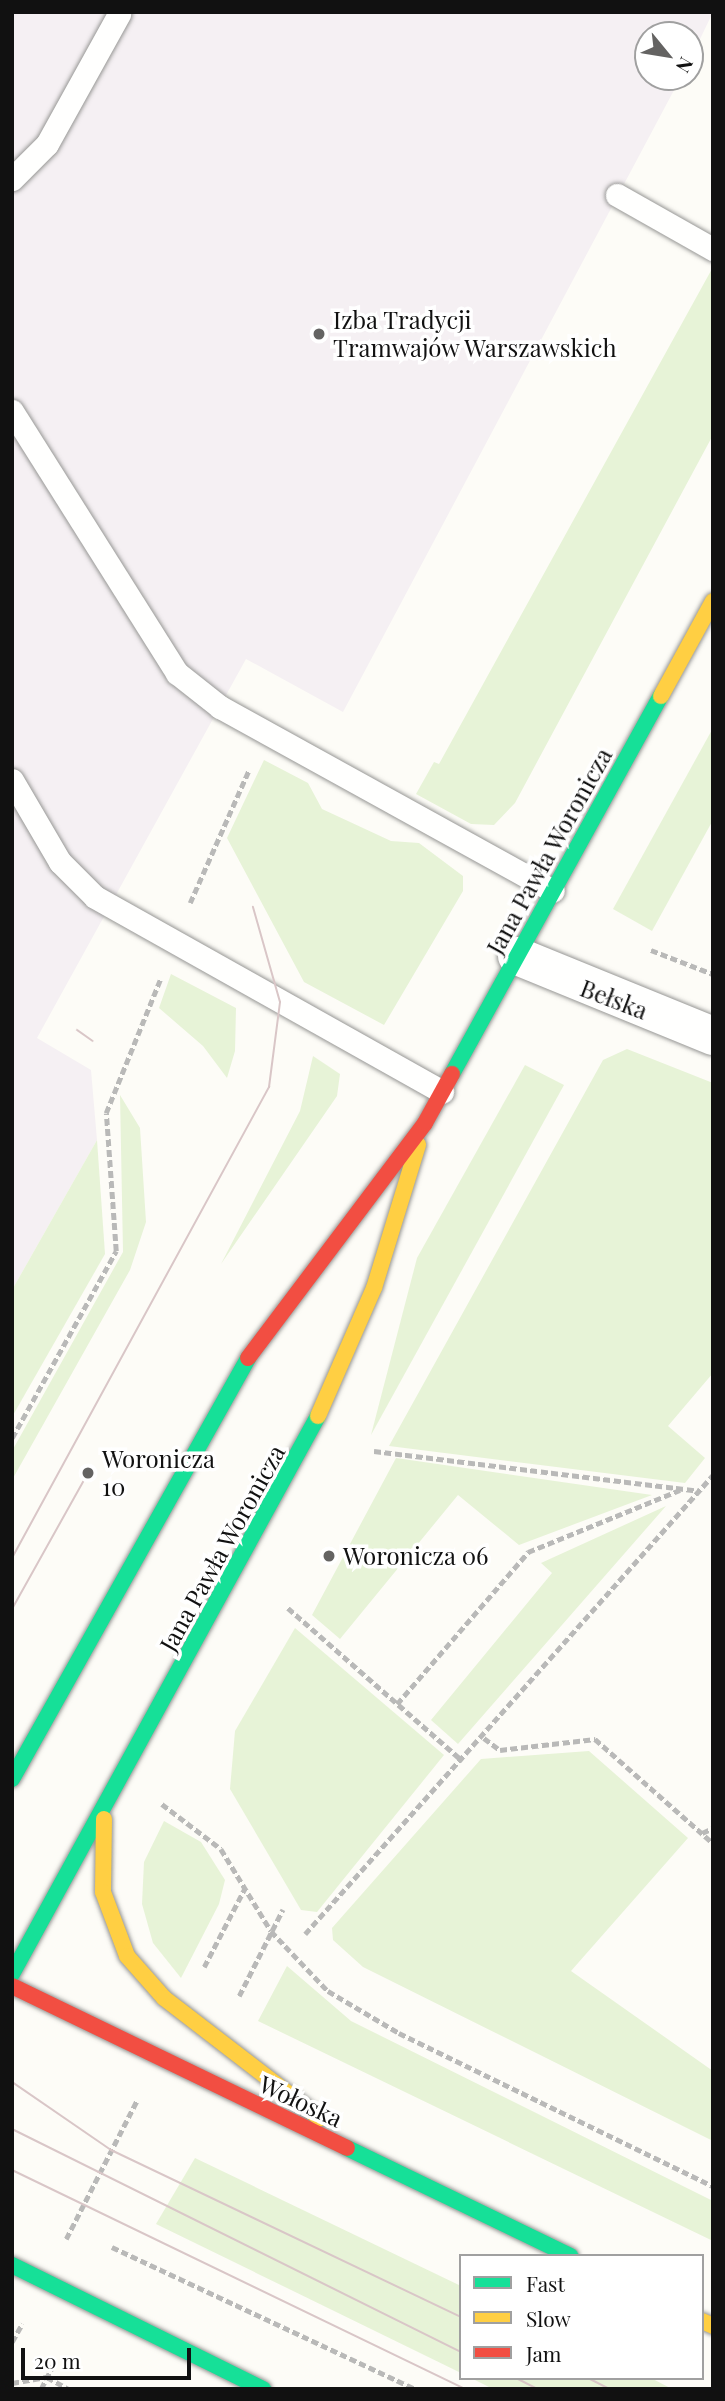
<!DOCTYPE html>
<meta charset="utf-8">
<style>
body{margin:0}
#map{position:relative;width:725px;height:2401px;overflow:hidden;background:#fdfcf7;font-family:"Playfair Display",serif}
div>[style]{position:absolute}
.industrial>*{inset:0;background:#f5f0f3}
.green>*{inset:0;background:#e7f3d7}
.path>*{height:4.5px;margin-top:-2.25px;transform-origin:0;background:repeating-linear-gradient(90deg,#b9b9b8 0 7px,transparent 0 10.5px)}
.roads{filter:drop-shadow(0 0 2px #979795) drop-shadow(0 0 2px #979795)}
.lane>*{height:23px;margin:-11.5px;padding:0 11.5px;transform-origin:11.5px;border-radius:11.5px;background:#fffffe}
.street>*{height:38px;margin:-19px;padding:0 19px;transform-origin:19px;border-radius:19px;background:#fffffe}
.fast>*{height:16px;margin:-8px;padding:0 8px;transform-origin:8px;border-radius:8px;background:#16e098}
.slow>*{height:16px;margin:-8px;padding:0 8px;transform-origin:8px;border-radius:8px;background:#ffcf43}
.jam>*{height:16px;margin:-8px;padding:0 8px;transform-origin:8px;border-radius:8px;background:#f24e42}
.tram>*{height:2px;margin:-1px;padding:0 1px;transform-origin:1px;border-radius:1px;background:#d9c6c7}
.dots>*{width:19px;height:19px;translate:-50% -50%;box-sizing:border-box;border:4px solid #fff;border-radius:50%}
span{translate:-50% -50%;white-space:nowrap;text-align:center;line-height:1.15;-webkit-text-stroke:7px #fff;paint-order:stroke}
.poi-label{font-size:24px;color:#111}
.left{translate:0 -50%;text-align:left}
.street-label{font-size:24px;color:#111}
.frame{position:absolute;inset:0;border:14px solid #111;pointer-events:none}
.legend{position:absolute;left:459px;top:2254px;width:245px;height:126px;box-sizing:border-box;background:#fff;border:2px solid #a0a0a0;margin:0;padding:9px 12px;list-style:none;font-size:21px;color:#111}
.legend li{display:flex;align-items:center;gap:14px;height:35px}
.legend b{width:35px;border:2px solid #a0a0a0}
.north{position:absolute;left:634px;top:21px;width:70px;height:70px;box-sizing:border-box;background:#fff;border:2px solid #a0a0a0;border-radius:50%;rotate:120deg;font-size:19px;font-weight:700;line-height:28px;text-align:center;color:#111}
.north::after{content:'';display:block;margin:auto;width:24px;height:32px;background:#646362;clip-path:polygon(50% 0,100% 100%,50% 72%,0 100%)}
.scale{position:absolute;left:21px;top:2348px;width:170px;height:32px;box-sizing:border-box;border:4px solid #111;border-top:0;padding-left:9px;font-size:21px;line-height:24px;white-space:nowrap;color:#111;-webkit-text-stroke:5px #fff;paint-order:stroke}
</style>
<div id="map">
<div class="industrial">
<div style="clip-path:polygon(12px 12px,713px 12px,690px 60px,690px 35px,648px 35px,648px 77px,681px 77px,343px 712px,246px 659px,37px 1038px,91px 1070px,97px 1140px,12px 1290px)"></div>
</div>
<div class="green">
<div style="clip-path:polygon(713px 267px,713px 435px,515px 803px,494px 825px,471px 824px,416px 794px,434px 762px,439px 764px)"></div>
<div style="clip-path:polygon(713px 728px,713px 820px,652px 931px,613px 909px)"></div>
<div style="clip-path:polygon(264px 760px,308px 783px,322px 809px,391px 841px,419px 843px,463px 876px,463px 891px,384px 1025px,304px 982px,227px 838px)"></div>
<div style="clip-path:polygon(171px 974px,236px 1008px,235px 1051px,227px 1078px,203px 1046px,159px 1008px)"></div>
<div style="clip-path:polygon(627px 1049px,713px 1083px,713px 1373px,668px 1426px,705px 1458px,685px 1483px,389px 1446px,603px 1060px)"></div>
<div style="clip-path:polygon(313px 1056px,340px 1074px,337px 1096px,221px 1264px,300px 1111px)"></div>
<div style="clip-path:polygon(525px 1065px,564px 1085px,371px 1435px,417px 1258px)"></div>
<div style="clip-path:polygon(120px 1095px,140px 1128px,146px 1222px,130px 1270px,12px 1480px,12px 1451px,123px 1252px)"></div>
<div style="clip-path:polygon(97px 1140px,105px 1254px,12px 1417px,12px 1290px)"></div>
<div style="clip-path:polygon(396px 1458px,652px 1495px,519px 1545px,458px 1495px,340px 1639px,312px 1615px)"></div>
<div style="clip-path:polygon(666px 1506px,458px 1744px,431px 1720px,552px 1573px,541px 1563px)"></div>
<div style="clip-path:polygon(295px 1628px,444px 1755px,317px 1912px,301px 1910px,230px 1789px,235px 1731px)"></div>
<div style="clip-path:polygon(589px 1751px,688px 1838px,571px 1971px,713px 2071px,713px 2141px,363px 1967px,333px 1940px,332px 1928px,481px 1759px)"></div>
<div style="clip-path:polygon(164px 1821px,201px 1842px,225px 1880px,219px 1904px,181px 1978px,153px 1943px,142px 1904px,144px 1862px)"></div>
<div style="clip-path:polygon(287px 1966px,351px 2021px,713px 2201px,713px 2241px,258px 2021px)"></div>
<div style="clip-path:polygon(195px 2158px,461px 2286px,461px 2373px,156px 2224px)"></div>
<div style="clip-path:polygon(471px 2378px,651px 2378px,672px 2389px,493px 2389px)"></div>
</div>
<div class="path">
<div style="left:190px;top:903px;width:145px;rotate:-66.1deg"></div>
<div style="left:651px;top:950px;width:66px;rotate:21.2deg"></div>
<div style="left:12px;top:1438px;width:214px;rotate:-60.9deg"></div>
<div style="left:116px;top:1251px;width:138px;rotate:-94.1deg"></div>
<div style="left:106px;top:1113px;width:144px;rotate:-67.9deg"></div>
<div style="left:374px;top:1451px;width:327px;rotate:7deg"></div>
<div style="left:288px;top:1608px;width:232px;rotate:41.2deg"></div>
<div style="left:397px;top:1704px;width:201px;rotate:-49.2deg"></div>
<div style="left:528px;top:1552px;width:164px;rotate:-22.2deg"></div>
<div style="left:484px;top:1738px;width:20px;rotate:37deg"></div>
<div style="left:500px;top:1750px;width:96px;rotate:-6.6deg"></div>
<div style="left:595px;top:1739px;width:157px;rotate:41.4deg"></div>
<div style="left:162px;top:1804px;width:74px;rotate:37.3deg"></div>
<div style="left:221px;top:1849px;width:96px;rotate:58.6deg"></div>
<div style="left:271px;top:1931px;width:83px;rotate:46.5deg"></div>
<div style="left:328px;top:1991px;width:82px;rotate:30.6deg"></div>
<div style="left:399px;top:2033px;width:349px;rotate:26deg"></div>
<div style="left:702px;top:1833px;width:12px;rotate:-24deg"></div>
<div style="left:305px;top:1934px;width:614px;rotate:-48.37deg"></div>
<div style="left:204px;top:1967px;width:89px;rotate:-62.6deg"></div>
<div style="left:239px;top:1996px;width:97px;rotate:-63.2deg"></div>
<div style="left:66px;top:2239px;width:156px;rotate:-62.9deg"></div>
<div style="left:112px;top:2247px;width:335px;rotate:25.1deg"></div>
<div style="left:12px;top:2342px;width:21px;rotate:-61deg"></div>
<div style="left:12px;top:2383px;width:36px;rotate:-10deg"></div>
<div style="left:47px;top:2377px;width:25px;rotate:29deg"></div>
<div style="left:41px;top:2389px;width:31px;rotate:-63deg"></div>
</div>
<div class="roads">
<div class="lane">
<div style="left:12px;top:179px;width:49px;rotate:-45deg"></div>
<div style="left:47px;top:144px;width:149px;rotate:-61deg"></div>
<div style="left:617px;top:195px;width:110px;rotate:29.4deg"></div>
<div style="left:12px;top:411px;width:310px;rotate:57.8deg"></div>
<div style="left:177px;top:673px;width:55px;rotate:38.3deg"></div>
<div style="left:220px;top:707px;width:380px;rotate:28.9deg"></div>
<div style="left:12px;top:780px;width:95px;rotate:59.7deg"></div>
<div style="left:60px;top:862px;width:49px;rotate:45deg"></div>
<div style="left:95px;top:897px;width:398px;rotate:29.3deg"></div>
</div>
<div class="street">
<div style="left:517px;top:956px;width:212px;rotate:22.2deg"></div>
</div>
<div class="fast">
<div style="left:452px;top:1074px;width:432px;rotate:-61.1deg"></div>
<div style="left:12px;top:1779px;width:483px;rotate:-60.7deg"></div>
<div style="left:12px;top:1974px;width:636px;rotate:-61.26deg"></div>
<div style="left:347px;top:2148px;width:248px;rotate:25.8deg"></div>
<div style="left:12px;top:2265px;width:280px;rotate:26.3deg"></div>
</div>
<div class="slow">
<div style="left:661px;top:696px;width:108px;rotate:-61.3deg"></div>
<div style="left:318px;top:1416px;width:140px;rotate:-66.4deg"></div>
<div style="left:374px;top:1288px;width:150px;rotate:-72.9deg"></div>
<div style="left:104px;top:1819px;width:73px;rotate:90.8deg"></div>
<div style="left:103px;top:1892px;width:68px;rotate:69.4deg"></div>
<div style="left:127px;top:1956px;width:56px;rotate:48.6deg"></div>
<div style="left:164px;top:1998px;width:197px;rotate:37.6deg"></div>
<div style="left:702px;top:2321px;width:12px;rotate:24deg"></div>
</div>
<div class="jam">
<div style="left:248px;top:1358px;width:294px;rotate:-53deg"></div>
<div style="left:425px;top:1123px;width:56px;rotate:-61.1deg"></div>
<div style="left:12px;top:1986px;width:372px;rotate:25.8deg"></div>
</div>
</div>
<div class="tram">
<div style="left:77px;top:1030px;width:19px;rotate:35deg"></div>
<div style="left:12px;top:1558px;width:537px;rotate:-61.38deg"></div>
<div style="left:269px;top:1087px;width:86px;rotate:-82.6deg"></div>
<div style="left:280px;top:1002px;width:99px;rotate:-105.9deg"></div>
<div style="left:12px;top:1609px;width:156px;rotate:-60.8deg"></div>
<div style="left:12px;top:2082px;width:120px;rotate:34.5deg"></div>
<div style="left:111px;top:2150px;width:388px;rotate:25.5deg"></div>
<div style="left:12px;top:2129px;width:501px;rotate:26.41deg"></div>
<div style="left:12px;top:2170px;width:503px;rotate:25.8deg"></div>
<div style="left:516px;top:2378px;width:25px;rotate:27deg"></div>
<div style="left:588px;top:2378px;width:25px;rotate:27deg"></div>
</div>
<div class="dots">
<div style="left:319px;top:334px;background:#646362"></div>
<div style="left:88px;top:1473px;background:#646362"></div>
<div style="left:329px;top:1556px;background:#646362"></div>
</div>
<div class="poi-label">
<span class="left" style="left:333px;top:334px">Izba Tradycji<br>Tramwajów Warszawskich</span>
<span class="left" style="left:102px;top:1473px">Woronicza<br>10</span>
<span class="left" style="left:343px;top:1556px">Woronicza 06</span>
</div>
<div class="street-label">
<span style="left:549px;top:851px;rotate:-61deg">Jana Pawła Woronicza</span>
<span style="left:614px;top:999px;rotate:21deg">Bełska</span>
<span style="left:222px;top:1548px;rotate:-61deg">Jana Pawła Woronicza</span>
<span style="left:301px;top:2101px;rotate:25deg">Wołoska</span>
</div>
<div class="frame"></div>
<ul class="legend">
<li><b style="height:9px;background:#16e098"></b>Fast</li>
<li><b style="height:9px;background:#ffcf43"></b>Slow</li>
<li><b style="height:9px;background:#f24e42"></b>Jam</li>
</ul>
<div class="north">N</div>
<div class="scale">20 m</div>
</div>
